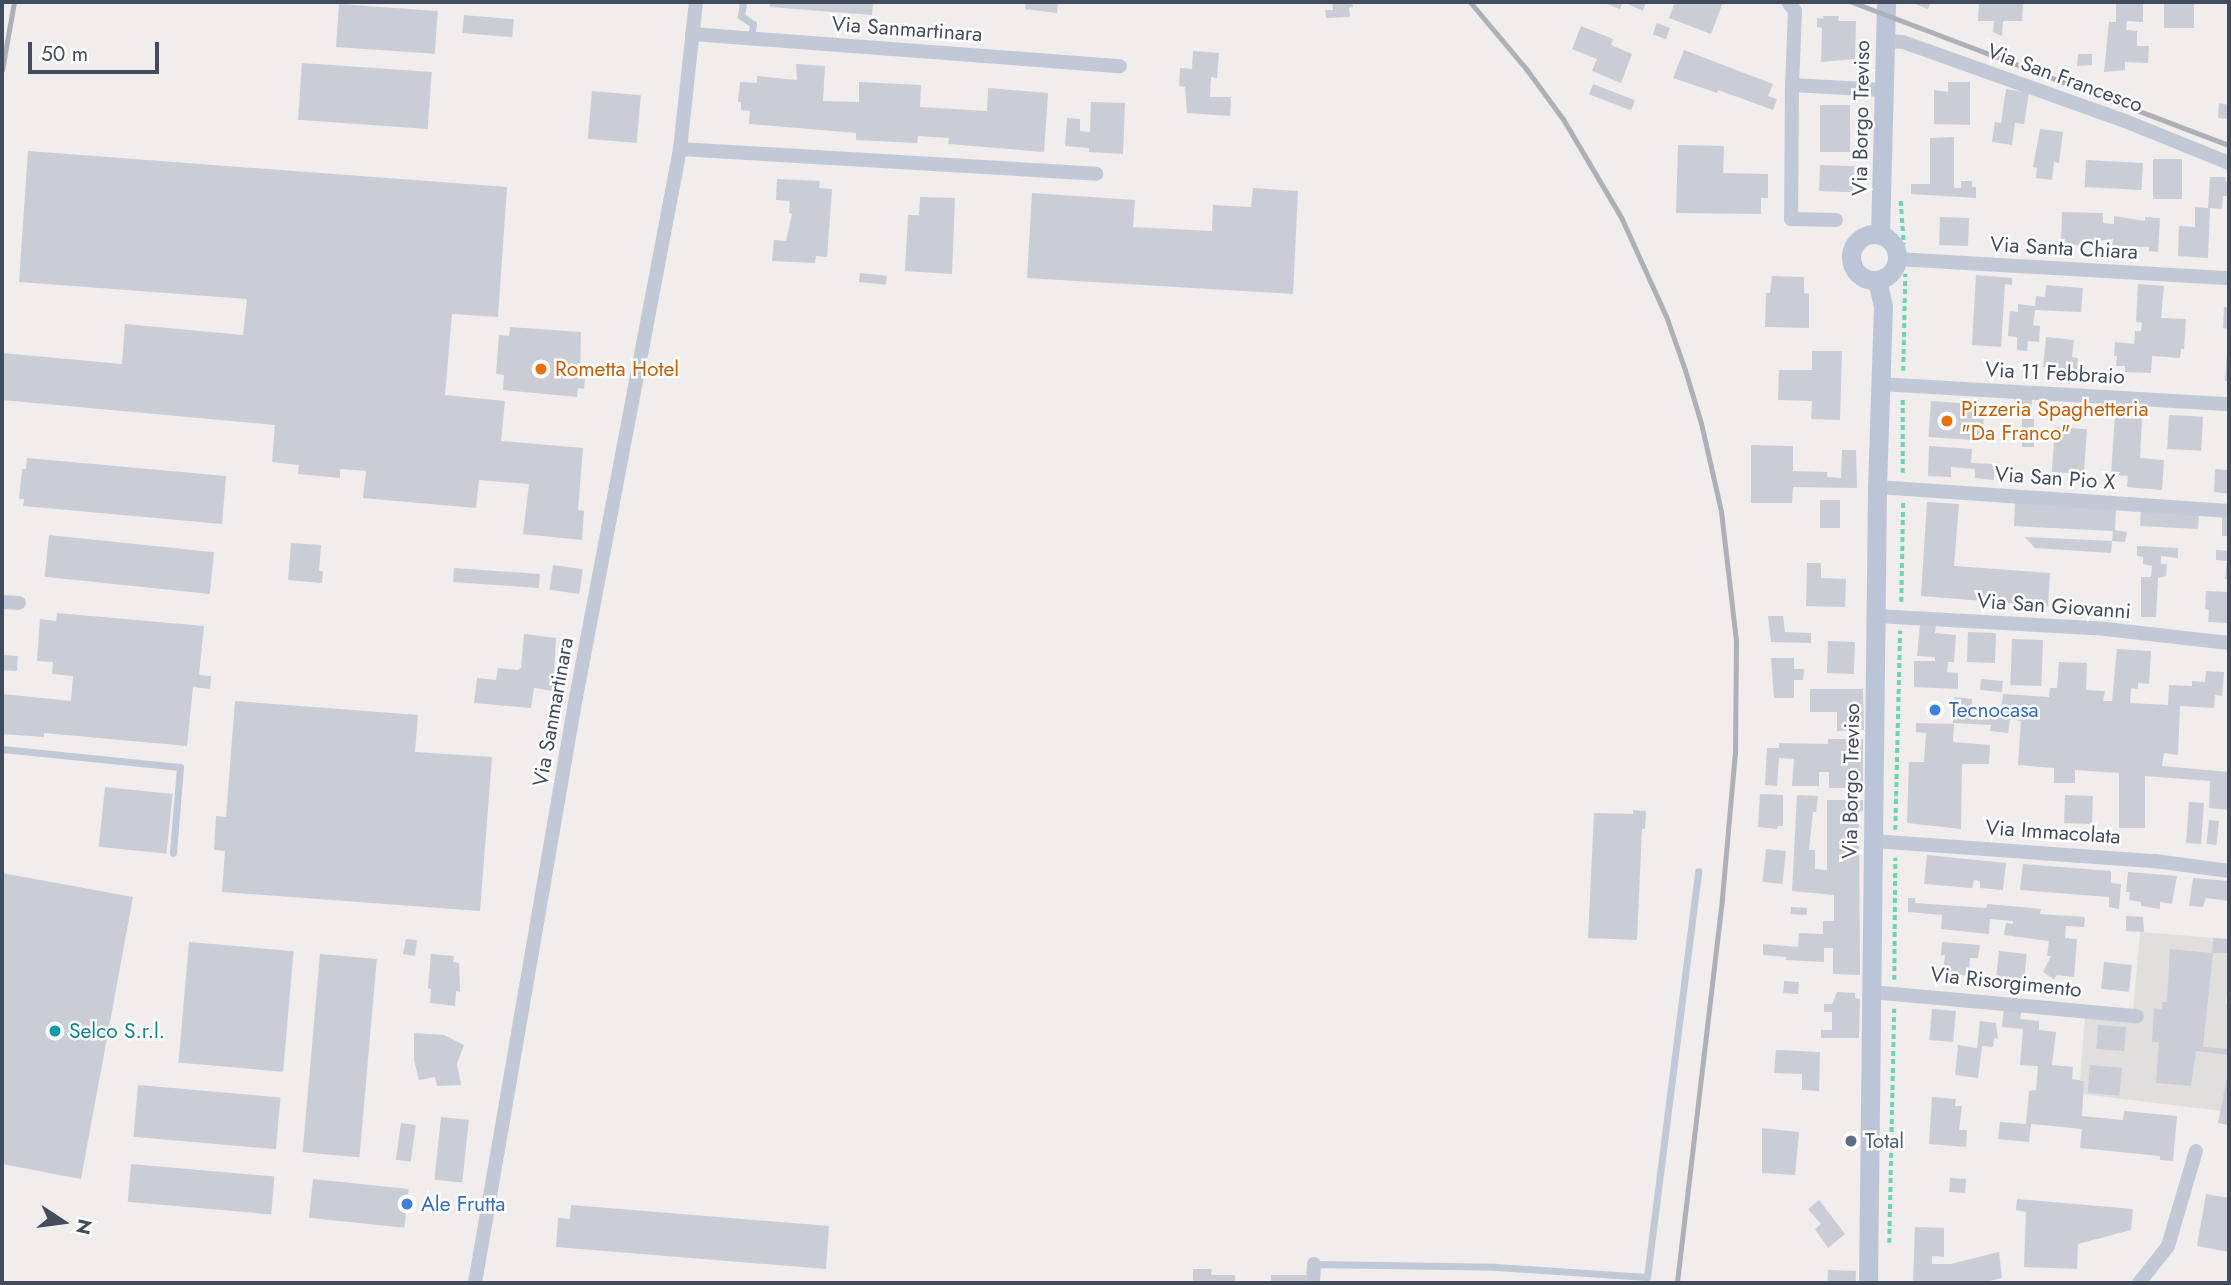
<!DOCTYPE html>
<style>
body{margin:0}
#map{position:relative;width:2231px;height:1285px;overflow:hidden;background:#f0edec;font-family:Jost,sans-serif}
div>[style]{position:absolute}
.education>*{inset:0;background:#e1dede}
.building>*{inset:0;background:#cacdd5;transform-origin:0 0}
.path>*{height:3.5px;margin-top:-1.75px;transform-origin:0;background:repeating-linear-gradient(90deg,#69d5b2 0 5px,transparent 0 8.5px)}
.lane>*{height:7px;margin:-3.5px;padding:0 3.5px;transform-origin:3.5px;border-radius:3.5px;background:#c1c9d6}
.street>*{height:14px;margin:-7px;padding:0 7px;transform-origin:7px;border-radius:7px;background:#c1c9d6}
.secondary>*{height:19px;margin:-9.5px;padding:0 9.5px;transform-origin:9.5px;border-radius:9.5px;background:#bcc5d8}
.secondary>.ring{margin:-9.5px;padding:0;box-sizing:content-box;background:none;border:19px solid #bcc5d8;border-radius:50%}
.rail>*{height:5px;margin:-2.5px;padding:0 2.5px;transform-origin:2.5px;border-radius:2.5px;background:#aeb0b8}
.dots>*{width:19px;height:19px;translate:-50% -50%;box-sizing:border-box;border:4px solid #fff;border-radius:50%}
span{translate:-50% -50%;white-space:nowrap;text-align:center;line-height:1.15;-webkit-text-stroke:5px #fff;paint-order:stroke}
.street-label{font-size:21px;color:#434c5c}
.food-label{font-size:21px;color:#c56008}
.left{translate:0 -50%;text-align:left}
.shop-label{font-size:21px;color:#366cbe}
.culture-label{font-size:21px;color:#0d838f}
.service-label{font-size:21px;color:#4e5e75}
.frame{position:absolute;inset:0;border:4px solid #434c5c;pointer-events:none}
.north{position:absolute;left:28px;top:1187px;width:70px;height:70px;-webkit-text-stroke:5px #fff;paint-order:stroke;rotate:103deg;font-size:19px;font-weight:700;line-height:28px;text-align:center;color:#434c5c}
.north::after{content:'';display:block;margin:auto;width:24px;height:32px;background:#434c5c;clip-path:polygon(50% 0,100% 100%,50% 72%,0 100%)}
.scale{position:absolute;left:28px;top:42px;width:131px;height:32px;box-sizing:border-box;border:4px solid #434c5c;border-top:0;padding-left:9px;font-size:21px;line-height:24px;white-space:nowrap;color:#434c5c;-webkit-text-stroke:5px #fff;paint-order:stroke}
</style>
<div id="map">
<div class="education">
<div style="clip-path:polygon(2140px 932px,2229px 939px,2229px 983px,2225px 1003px,2229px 1005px,2229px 1065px,2221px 1111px,2082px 1094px,2084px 1081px,2080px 1080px,2085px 1017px,2132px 1022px)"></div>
</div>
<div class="building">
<div style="clip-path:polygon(770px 2px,873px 2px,872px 15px,770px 7px)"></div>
<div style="clip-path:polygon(1026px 2px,1058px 2px,1057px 13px,1025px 9px)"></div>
<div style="clip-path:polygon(1332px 2px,1352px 2px,1353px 7px,1349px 8px,1350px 17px,1326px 18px,1325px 10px,1333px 10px)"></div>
<div style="clip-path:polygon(1602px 2px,1646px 2px,1643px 11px,1623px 2px,1620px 9px)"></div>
<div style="clip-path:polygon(1675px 2px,1723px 2px,1711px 34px,1669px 18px)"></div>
<div style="clip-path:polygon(1910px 2px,1931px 2px,1928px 9px)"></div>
<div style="clip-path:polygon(1979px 2px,2023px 2px,2022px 21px,2003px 21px,2002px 36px,1993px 32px,1994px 21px,1978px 21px)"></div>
<div style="clip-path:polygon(2116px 2px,2143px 2px,2143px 22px,2127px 21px,2126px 30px,2137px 31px,2137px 46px,2149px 46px,2148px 63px,2125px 62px,2125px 70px,2104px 72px,2109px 22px,2116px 22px)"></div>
<div style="left:2164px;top:2px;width:30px;height:26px"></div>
<div style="left:339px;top:4px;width:99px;height:43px;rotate:4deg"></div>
<div style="left:464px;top:15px;width:50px;height:18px;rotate:5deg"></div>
<div style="clip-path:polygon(1823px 16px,1839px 16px,1838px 21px,1856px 21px,1855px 59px,1821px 62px,1822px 28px,1817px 27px,1817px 18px,1823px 19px)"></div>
<div style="left:1657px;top:23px;width:14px;height:12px;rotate:21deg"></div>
<div style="clip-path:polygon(1581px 26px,1613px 39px,1611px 45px,1632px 54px,1621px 83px,1592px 71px,1597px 59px,1572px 49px)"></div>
<div style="clip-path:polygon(1684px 50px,1773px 84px,1768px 96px,1777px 99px,1773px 110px,1718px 90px,1717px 93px,1673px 78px)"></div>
<div style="clip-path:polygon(1193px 51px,1219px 53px,1217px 78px,1211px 77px,1210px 97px,1231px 97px,1230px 116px,1187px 113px,1185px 87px,1179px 86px,1180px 68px,1192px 69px)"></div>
<div style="clip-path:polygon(2078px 54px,2092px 54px,2092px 65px,2077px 66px)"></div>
<div style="left:302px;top:63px;width:130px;height:57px;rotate:4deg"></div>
<div style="clip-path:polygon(796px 64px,825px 66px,823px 101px,859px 102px,859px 82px,921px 85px,920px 107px,987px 111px,988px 88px,1048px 93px,1044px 152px,948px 144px,949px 138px,918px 136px,917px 143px,856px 140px,856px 133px,749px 124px,750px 111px,741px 110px,741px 102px,738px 102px,740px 82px,757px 83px,757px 76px,797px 80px)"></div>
<div style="clip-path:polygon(1948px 82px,1970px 82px,1970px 125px,1934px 124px,1934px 90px,1948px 92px)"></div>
<div style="left:1593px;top:84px;width:45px;height:11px;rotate:21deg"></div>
<div style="clip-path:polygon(2006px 89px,2029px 93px,2024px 124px,2015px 123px,2012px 145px,1992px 142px,1995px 122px,2001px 123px)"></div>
<div style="left:592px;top:91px;width:49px;height:48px;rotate:5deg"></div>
<div style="clip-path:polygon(1091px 102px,1125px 103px,1123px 154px,1089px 152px,1089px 148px,1065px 146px,1067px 118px,1080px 119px,1080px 131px,1090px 132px)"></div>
<div style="clip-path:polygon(2219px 103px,2229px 105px,2229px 119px,2218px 118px)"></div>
<div style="left:1820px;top:105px;width:30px;height:47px"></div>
<div style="clip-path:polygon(2040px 129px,2063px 132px,2059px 163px,2054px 162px,2052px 180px,2036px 178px,2037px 168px,2033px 167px)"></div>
<div style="clip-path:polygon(1954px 137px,1954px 188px,1961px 188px,1961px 181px,1972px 181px,1972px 187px,1976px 187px,1976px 198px,1911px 194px,1911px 184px,1930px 184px,1930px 138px)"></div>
<div style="clip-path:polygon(1678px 145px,1724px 146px,1723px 173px,1768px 174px,1768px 198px,1761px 198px,1761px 214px,1676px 213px)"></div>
<div style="clip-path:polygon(28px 151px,507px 187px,498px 317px,452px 314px,445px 395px,505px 401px,501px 441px,583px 448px,578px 510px,584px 511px,582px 540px,523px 534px,529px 484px,479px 480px,476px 508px,363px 498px,366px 471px,340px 469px,340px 478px,298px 474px,299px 465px,272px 462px,275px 425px,2px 400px,2px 353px,122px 364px,125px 324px,243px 335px,247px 299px,19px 282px)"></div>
<div style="left:2153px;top:159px;width:29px;height:40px"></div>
<div style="left:2086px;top:160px;width:57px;height:27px;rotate:3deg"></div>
<div style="left:1820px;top:165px;width:34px;height:26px;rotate:2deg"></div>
<div style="clip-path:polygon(2210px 177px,2225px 177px,2226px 182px,2229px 182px,2229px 196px,2223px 196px,2222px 209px,2210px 208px,2208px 258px,2178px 256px,2179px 226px,2195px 227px,2195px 207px,2208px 208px)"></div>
<div style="clip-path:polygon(777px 179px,820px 181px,819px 188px,832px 189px,827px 257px,816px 256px,815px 263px,772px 261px,774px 240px,786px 241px,792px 214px,789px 213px,790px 201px,776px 200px)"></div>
<div style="clip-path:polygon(1253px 188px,1298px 191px,1293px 294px,1027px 278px,1032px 193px,1135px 200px,1133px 227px,1212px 231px,1213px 205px,1251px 207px)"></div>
<div style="clip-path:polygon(920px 197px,955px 198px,952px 274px,905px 271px,908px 215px,919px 215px)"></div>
<div style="clip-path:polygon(2062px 212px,2103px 213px,2103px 223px,2114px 224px,2114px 216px,2145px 221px,2145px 217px,2160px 218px,2158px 252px,2149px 251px,2149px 247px,2122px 246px,2121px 251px,2112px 250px,2113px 239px,2095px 241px,2095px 246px,2061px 244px)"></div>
<div style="left:1940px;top:217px;width:29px;height:28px;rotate:2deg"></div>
<div style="left:860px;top:273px;width:27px;height:9px;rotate:6deg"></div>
<div style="clip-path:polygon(1976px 275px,2012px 278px,2012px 285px,2005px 284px,2001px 347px,1972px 345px)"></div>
<div style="clip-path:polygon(1772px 276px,1804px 277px,1804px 293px,1809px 294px,1809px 328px,1765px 327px,1766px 293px,1770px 293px)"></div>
<div style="clip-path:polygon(2138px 284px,2164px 286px,2161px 318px,2186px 319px,2184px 349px,2181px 349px,2180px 358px,2152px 356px,2151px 373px,2125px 372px,2125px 366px,2116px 366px,2117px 356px,2114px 356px,2115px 342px,2134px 344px,2135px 331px,2141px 331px,2142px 323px,2136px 322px)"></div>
<div style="clip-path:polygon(2046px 285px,2083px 288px,2081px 312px,2035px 310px,2033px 325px,2040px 326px,2039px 342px,2028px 341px,2027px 351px,2017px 350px,2017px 337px,2008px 336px,2010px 311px,2018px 312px,2018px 304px,2035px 306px,2036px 296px,2045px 297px)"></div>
<div style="clip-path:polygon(2224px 307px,2229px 307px,2229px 329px,2223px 328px)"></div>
<div style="clip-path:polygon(510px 327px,581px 332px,580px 376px,585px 376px,584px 389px,578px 388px,577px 397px,503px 390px,504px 375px,496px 374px,499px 335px,509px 336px)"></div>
<div style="clip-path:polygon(2046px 337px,2074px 340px,2072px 357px,2078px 358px,2077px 370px,2043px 367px)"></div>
<div style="clip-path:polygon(1812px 351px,1842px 351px,1840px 420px,1811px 419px,1812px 401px,1778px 400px,1779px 370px,1812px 370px)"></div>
<div style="clip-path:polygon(2227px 353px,2229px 353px,2229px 381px,2225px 381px)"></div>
<div style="left:2015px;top:397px;width:17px;height:12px;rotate:3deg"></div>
<div style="left:1931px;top:401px;width:54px;height:36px;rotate:4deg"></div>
<div style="clip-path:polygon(2115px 415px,2142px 417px,2140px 458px,2164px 460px,2162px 490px,2127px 487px,2128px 476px,2111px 475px)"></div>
<div style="left:2169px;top:415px;width:34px;height:34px;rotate:3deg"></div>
<div style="left:2022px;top:419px;width:12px;height:28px"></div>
<div style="left:2055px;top:427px;width:32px;height:45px;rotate:4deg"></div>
<div style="clip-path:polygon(1751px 445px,1793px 446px,1793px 471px,1827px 472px,1827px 477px,1841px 478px,1842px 450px,1856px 450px,1857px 488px,1793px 487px,1792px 503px,1751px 503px)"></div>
<div style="clip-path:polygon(1929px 446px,1972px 449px,1971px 463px,1994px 464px,1994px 480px,1975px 478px,1975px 469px,1951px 467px,1951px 477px,1928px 476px)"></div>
<div style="clip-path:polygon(27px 458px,226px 476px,222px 524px,23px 506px,24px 499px,19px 499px,22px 469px,26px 469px)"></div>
<div style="clip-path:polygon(2215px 469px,2229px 470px,2229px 494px,2214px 492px)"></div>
<div style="left:1820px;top:500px;width:20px;height:28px"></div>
<div style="clip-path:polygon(1927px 502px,1959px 504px,1954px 566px,2050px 573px,2048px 606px,1921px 596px)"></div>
<div style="clip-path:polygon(2015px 503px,2116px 508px,2115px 530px,2127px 532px,2125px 542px,2112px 541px,2113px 531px,2014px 526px)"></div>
<div style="left:2141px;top:509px;width:58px;height:17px;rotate:3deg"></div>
<div style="left:2222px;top:513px;width:7px;height:23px"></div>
<div style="left:49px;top:535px;width:166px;height:42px;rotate:6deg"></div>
<div style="clip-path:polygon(2025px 537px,2112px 541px,2111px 553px,2035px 548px)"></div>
<div style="clip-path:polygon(291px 543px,321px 545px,319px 571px,323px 571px,322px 583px,288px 580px)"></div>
<div style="clip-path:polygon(2137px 546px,2178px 548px,2178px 558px,2161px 556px,2161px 564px,2167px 564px,2166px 576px,2158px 578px,2156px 617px,2141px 617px,2141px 577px,2151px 577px,2152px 566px,2143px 564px,2143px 557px,2137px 556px)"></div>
<div style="clip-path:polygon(2216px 550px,2229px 551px,2229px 580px,2225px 579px,2227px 561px,2216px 560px)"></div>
<div style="clip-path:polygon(1807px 563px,1821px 563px,1821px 578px,1846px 579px,1845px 607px,1806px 606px)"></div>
<div style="left:553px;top:565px;width:30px;height:25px;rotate:8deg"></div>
<div style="left:454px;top:568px;width:86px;height:14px;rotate:4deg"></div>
<div style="clip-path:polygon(2206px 591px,2229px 592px,2229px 623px,2208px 622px,2209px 610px,2205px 609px)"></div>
<div style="clip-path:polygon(57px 613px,204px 626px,199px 675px,211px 676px,210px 689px,193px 687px,187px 746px,44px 733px,44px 737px,2px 734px,2px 694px,71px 701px,73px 676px,52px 674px,53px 662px,37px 661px,40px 619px,56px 621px)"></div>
<div style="clip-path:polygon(1768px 616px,1783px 616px,1785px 632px,1811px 633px,1811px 643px,1771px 642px)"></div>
<div style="clip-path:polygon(1920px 624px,1936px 626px,1935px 633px,1956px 635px,1954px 662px,1948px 662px,1947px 672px,1958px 673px,1958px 689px,1914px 687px,1914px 661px,1935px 661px,1935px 657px,1917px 656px)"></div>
<div style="left:1968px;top:632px;width:28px;height:30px;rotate:2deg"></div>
<div style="clip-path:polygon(524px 634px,556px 638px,553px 691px,534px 688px,531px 708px,474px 703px,477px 678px,496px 680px,498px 668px,518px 670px,521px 668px)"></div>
<div style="left:2012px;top:639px;width:31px;height:46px;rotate:2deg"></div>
<div style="left:1828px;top:641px;width:27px;height:32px;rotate:2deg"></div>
<div style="clip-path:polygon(2117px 649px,2151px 651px,2149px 684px,2138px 683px,2138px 689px,2131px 688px,2130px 703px,2168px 705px,2169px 685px,2192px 686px,2192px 681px,2205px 682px,2206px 671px,2224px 672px,2222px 696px,2215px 695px,2214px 708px,2180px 706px,2178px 755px,2164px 753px,2162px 766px,2229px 772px,2229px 810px,2209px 808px,2210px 781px,2145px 776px,2145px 828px,2119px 828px,2119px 773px,2075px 770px,2075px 783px,2054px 783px,2054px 768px,2018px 765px,2021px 721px,2010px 719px,2008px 733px,1990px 731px,1991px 725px,1953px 723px,1954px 697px,1972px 699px,1972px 712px,2000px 718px,2003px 694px,2049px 697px,2050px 688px,2057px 688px,2059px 662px,2087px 663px,2086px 690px,2105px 691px,2103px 701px,2112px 701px)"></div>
<div style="left:2px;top:655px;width:16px;height:15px;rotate:4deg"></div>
<div style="clip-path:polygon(1771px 658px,1794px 658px,1794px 669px,1804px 669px,1803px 680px,1794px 680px,1794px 698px,1774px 698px)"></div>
<div style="left:1981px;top:679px;width:22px;height:11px;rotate:5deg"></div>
<div style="clip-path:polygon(1810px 689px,1863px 689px,1864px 730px,1837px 731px,1837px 712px,1810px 712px)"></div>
<div style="clip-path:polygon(235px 701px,418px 715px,415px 752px,492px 757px,480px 911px,222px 892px,225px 851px,214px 850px,216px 816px,226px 817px)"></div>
<div style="clip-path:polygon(1916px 723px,1954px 724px,1953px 742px,1990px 745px,1989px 764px,1962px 764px,1961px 829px,1907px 823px,1909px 762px,1924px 762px,1926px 733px,1916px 732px)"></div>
<div style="clip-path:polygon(1828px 739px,1863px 739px,1863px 788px,1829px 788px,1829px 772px,1819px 772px,1819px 786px,1792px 786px,1794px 759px,1779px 758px,1777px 786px,1765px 785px,1767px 748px,1779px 748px,1779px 743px,1828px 744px)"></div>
<div style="left:105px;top:787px;width:68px;height:60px;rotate:6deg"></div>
<div style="clip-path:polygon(1760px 794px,1783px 795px,1783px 826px,1778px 826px,1777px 829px,1758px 827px)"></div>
<div style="clip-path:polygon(1797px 795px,1818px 796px,1816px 812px,1813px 812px,1809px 850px,1815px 850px,1815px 869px,1827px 870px,1827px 800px,1863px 800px,1863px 810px,1859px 813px,1860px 975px,1833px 974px,1833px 948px,1824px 948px,1824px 962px,1786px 960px,1786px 957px,1763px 955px,1763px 944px,1798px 947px,1799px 933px,1823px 934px,1823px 921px,1834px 921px,1834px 895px,1792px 891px)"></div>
<div style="left:2065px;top:795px;width:28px;height:28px;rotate:2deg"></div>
<div style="left:2189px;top:802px;width:15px;height:41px;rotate:4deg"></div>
<div style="clip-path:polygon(1633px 810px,1646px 811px,1645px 829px,1642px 829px,1637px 940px,1588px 938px,1594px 813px,1633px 814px)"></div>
<div style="left:2209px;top:820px;width:10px;height:24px;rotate:6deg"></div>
<div style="left:1766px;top:849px;width:20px;height:33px;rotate:6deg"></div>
<div style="clip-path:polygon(1927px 855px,2006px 863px,2003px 890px,1980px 888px,1980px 881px,1974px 880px,1972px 888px,1924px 884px)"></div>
<div style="clip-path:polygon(2023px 864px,2111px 871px,2111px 883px,2121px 884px,2119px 909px,2109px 907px,2109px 897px,2020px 890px)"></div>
<div style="clip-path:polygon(2128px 872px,2177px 876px,2172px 904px,2160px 902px,2160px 909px,2141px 906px,2141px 902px,2129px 900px,2130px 892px,2126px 892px)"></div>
<div style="clip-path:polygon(2px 873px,133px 897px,81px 1179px,2px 1164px)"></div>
<div style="clip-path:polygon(2193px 878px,2229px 881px,2229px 901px,2206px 898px,2203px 907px,2189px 906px)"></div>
<div style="clip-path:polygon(1908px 898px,1915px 898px,1915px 903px,1986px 908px,1987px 904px,2041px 909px,2040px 914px,2085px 917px,2084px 927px,2066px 926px,2065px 938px,2077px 939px,2074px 977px,2057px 975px,2054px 979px,2043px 972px,2051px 956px,2047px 956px,2049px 941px,2004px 935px,2006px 923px,2013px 924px,2013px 921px,1990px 919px,1989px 934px,1941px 929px,1942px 915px,1908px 912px)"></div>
<div style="left:1791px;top:907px;width:16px;height:7px;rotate:4deg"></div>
<div style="clip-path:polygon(2126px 916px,2143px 917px,2144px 932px,2126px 931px)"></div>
<div style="clip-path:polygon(2213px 938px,2229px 939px,2229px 953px,2213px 953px,2203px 1047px,2229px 1049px,2229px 1055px,2196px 1051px,2191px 1086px,2156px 1083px,2159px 1042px,2152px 1042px,2154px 1008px,2162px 1009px,2162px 1002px,2167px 1002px,2170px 949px,2212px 953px)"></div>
<div style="clip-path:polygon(406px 939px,417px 940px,415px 956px,403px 954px)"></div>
<div style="left:189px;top:942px;width:105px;height:121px;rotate:5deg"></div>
<div style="clip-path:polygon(1942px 942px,1980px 945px,1978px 958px,1970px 958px,1969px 976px,1943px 973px,1945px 955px,1941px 955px)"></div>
<div style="left:1999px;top:951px;width:28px;height:31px;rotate:6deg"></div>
<div style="left:320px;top:954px;width:57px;height:199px;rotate:5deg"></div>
<div style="clip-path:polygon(431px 954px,454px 956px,453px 962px,459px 963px,460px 992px,456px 991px,455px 1006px,430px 1003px,431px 989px,428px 988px)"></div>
<div style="left:2104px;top:962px;width:28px;height:27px;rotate:6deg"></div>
<div style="left:1784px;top:981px;width:15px;height:12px;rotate:4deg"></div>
<div style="clip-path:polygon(1837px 992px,1855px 993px,1855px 998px,1860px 999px,1859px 1038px,1821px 1038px,1821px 1030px,1832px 1030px,1832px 1012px,1824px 1012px,1824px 1004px,1832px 1004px)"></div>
<div style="clip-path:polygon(2004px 1008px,2022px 1010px,2020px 1019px,2039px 1021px,2039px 1030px,2056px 1032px,2052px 1065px,2073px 1067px,2072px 1079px,2084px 1081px,2082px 1116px,2123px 1120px,2124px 1111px,2177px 1116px,2173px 1161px,2160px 1160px,2160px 1156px,2080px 1148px,2082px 1129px,2031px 1124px,2029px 1142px,1998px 1139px,2000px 1122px,2026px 1124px,2029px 1091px,2036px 1090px,2038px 1066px,2020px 1065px,2023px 1029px,2002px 1027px)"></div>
<div style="left:1932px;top:1009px;width:24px;height:31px;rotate:5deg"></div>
<div style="clip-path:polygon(1980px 1021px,1996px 1023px,1998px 1039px,1994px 1038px,1993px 1047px,1982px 1046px,1978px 1078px,1955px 1075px,1958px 1045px,1977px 1048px)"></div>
<div style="left:2098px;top:1025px;width:28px;height:24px;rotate:4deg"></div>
<div style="clip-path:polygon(414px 1033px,444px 1035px,464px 1045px,457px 1064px,461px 1085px,437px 1086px,435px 1077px,419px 1080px,414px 1060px)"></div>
<div style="clip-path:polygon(1776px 1050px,1820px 1052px,1819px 1091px,1802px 1090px,1802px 1074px,1774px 1073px)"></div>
<div style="left:2090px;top:1065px;width:32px;height:28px;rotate:5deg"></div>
<div style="clip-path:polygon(2228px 1072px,2229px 1072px,2229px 1125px,2218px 1123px)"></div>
<div style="left:138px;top:1085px;width:143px;height:52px;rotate:5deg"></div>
<div style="clip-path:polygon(1932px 1097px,1956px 1099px,1955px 1106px,1962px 1106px,1959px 1130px,1967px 1130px,1966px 1147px,1929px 1144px)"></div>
<div style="left:441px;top:1117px;width:28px;height:63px;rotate:6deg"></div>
<div style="left:401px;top:1123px;width:15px;height:37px;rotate:8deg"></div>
<div style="clip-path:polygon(1762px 1128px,1799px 1132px,1795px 1175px,1762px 1173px)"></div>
<div style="left:131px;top:1164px;width:144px;height:38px;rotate:5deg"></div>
<div style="left:1950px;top:1178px;width:16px;height:14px;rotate:4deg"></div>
<div style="left:313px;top:1179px;width:96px;height:39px;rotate:6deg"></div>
<div style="clip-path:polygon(2206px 1194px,2229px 1198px,2229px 1252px,2197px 1246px)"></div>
<div style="clip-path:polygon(2017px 1199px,2133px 1209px,2131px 1230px,2078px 1244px,2077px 1269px,2024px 1267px,2026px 1212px,2016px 1210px)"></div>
<div style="clip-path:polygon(1819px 1200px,1845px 1234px,1828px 1248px,1815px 1229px,1821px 1224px,1808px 1209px)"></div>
<div style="clip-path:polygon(571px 1205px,829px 1226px,826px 1269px,556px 1247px,558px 1218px,570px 1219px)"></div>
<div style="clip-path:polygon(1915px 1227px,1944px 1228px,1944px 1257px,1932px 1256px,1932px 1264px,1951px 1264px,1999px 1252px,2002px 1278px,1981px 1283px,1913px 1283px)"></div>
<div style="clip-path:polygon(1193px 1269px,1212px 1269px,1211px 1275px,1235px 1275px,1235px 1283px,1193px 1283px)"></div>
<div style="left:1828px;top:1270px;width:28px;height:13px;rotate:2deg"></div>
<div style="left:1271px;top:1275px;width:35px;height:8px"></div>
</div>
<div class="path">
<div style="left:1901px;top:201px;width:44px;rotate:86.1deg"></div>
<div style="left:1903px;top:371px;width:97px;rotate:-88.8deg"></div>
<div style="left:1903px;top:400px;width:73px;rotate:90deg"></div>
<div style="left:1901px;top:602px;width:100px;rotate:-88.9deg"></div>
<div style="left:1895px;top:830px;width:199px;rotate:-88.6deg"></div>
<div style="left:1894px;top:980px;width:122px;rotate:-89.5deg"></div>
<div style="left:1889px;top:1243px;width:234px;rotate:-88.8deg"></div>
</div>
<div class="lane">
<div style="left:743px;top:2px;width:14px;rotate:98deg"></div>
<div style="left:741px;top:16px;width:14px;rotate:34deg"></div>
<div style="left:753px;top:24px;width:14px;rotate:98deg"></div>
<div style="left:2px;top:749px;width:179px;rotate:5.8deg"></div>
<div style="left:180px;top:767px;width:86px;rotate:94.7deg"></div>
<div style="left:1314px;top:1264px;width:182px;rotate:0.9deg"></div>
<div style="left:1496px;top:1267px;width:151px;rotate:3.8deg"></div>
<div style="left:1647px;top:1277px;width:409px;rotate:-82.8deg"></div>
</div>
<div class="street">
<div style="left:1788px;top:2px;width:11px;rotate:52deg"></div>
<div style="left:1795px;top:11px;width:74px;rotate:92.3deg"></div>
<div style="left:1792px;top:85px;width:92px;rotate:3.1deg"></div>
<div style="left:692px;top:34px;width:429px;rotate:4.3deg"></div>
<div style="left:1885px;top:41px;width:18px;rotate:3deg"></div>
<div style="left:1903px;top:42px;width:236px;rotate:19.6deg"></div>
<div style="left:2125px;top:121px;width:112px;rotate:22deg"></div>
<div style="left:1792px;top:85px;width:134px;rotate:90.4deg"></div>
<div style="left:1791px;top:219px;width:45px;rotate:1.3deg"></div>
<div style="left:680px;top:149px;width:417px;rotate:3.4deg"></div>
<div style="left:1897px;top:259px;width:333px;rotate:3.3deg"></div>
<div style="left:1879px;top:384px;width:351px;rotate:3.3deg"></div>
<div style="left:1877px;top:487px;width:353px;rotate:3.9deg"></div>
<div style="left:2px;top:602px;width:17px;rotate:3deg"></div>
<div style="left:1876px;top:616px;width:229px;rotate:3.2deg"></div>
<div style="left:2105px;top:629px;width:125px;rotate:6.4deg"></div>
<div style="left:1873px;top:841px;width:283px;rotate:4.1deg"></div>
<div style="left:2155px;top:861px;width:75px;rotate:7.7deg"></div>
<div style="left:1871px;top:992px;width:267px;rotate:5.2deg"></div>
<div style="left:475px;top:1283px;width:583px;rotate:-80.23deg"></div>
<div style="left:574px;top:708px;width:569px;rotate:-79.26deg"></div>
<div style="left:680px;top:149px;width:148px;rotate:-83.8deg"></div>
<div style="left:1313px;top:1283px;width:19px;rotate:-87deg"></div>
<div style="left:2139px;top:1283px;width:47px;rotate:-51.9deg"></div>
<div style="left:2168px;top:1246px;width:99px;rotate:-73.6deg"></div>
</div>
<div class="secondary">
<div class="ring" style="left:1851px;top:234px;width:27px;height:27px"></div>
<div style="left:1880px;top:235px;width:233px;rotate:-88.5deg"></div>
<div style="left:1868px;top:1283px;width:796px;rotate:-89.35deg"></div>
<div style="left:1877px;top:487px;width:181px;rotate:-88.1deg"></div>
<div style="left:1883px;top:306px;width:27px;rotate:-103deg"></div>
</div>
<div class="rail">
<div style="left:1470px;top:2px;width:89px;rotate:50deg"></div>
<div style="left:1527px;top:70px;width:61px;rotate:53.7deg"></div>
<div style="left:1563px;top:119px;width:114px;rotate:59.4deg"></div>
<div style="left:1621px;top:217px;width:109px;rotate:65.6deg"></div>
<div style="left:1666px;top:316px;width:57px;rotate:70.6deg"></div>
<div style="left:1685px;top:370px;width:55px;rotate:73.2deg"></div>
<div style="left:1701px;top:423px;width:90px;rotate:77.2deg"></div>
<div style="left:1721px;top:511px;width:130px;rotate:83.4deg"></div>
<div style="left:1736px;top:640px;width:112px;rotate:90.5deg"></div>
<div style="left:1735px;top:752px;width:148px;rotate:95.1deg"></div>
<div style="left:1722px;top:899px;width:387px;rotate:96.7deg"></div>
<div style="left:1852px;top:2px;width:403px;rotate:20.8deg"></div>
<div style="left:2px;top:70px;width:69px;rotate:-80deg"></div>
</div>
<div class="dots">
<div style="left:541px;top:369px;background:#e8710a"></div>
<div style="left:1947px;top:421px;background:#e8710a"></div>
<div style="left:1935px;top:710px;background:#3f7fe0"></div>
<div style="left:55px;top:1031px;background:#0f9aa8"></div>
<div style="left:1851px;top:1141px;background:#5c6f8a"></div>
<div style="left:407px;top:1204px;background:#3f7fe0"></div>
</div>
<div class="street-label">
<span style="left:907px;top:29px;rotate:4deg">Via Sanmartinara</span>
<span style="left:2065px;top:78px;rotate:20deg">Via San Francesco</span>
<span style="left:1861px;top:118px;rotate:-89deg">Via Borgo Treviso</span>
<span style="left:2064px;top:248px;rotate:3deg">Via Santa Chiara</span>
<span style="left:2055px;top:373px;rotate:3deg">Via 11 Febbraio</span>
<span style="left:2055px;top:478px;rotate:4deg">Via San Pio X</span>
<span style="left:2054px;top:606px;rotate:4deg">Via San Giovanni</span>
<span style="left:553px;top:712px;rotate:-80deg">Via Sanmartinara</span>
<span style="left:1851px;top:781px;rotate:-89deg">Via Borgo Treviso</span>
<span style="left:2053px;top:832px;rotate:4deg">Via Immacolata</span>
<span style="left:2006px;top:982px;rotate:6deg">Via Risorgimento</span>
</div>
<div class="food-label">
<span class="left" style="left:555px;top:369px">Rometta Hotel</span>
<span class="left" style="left:1961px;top:421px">Pizzeria Spaghetteria<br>"Da Franco"</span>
</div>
<div class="shop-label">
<span class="left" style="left:1949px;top:710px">Tecnocasa</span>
<span class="left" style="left:421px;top:1204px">Ale Frutta</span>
</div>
<div class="culture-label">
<span class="left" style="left:69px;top:1031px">Selco S.r.l.</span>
</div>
<div class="service-label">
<span class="left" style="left:1865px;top:1141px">Total</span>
</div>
<div class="frame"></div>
<div class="north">N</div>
<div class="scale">50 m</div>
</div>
